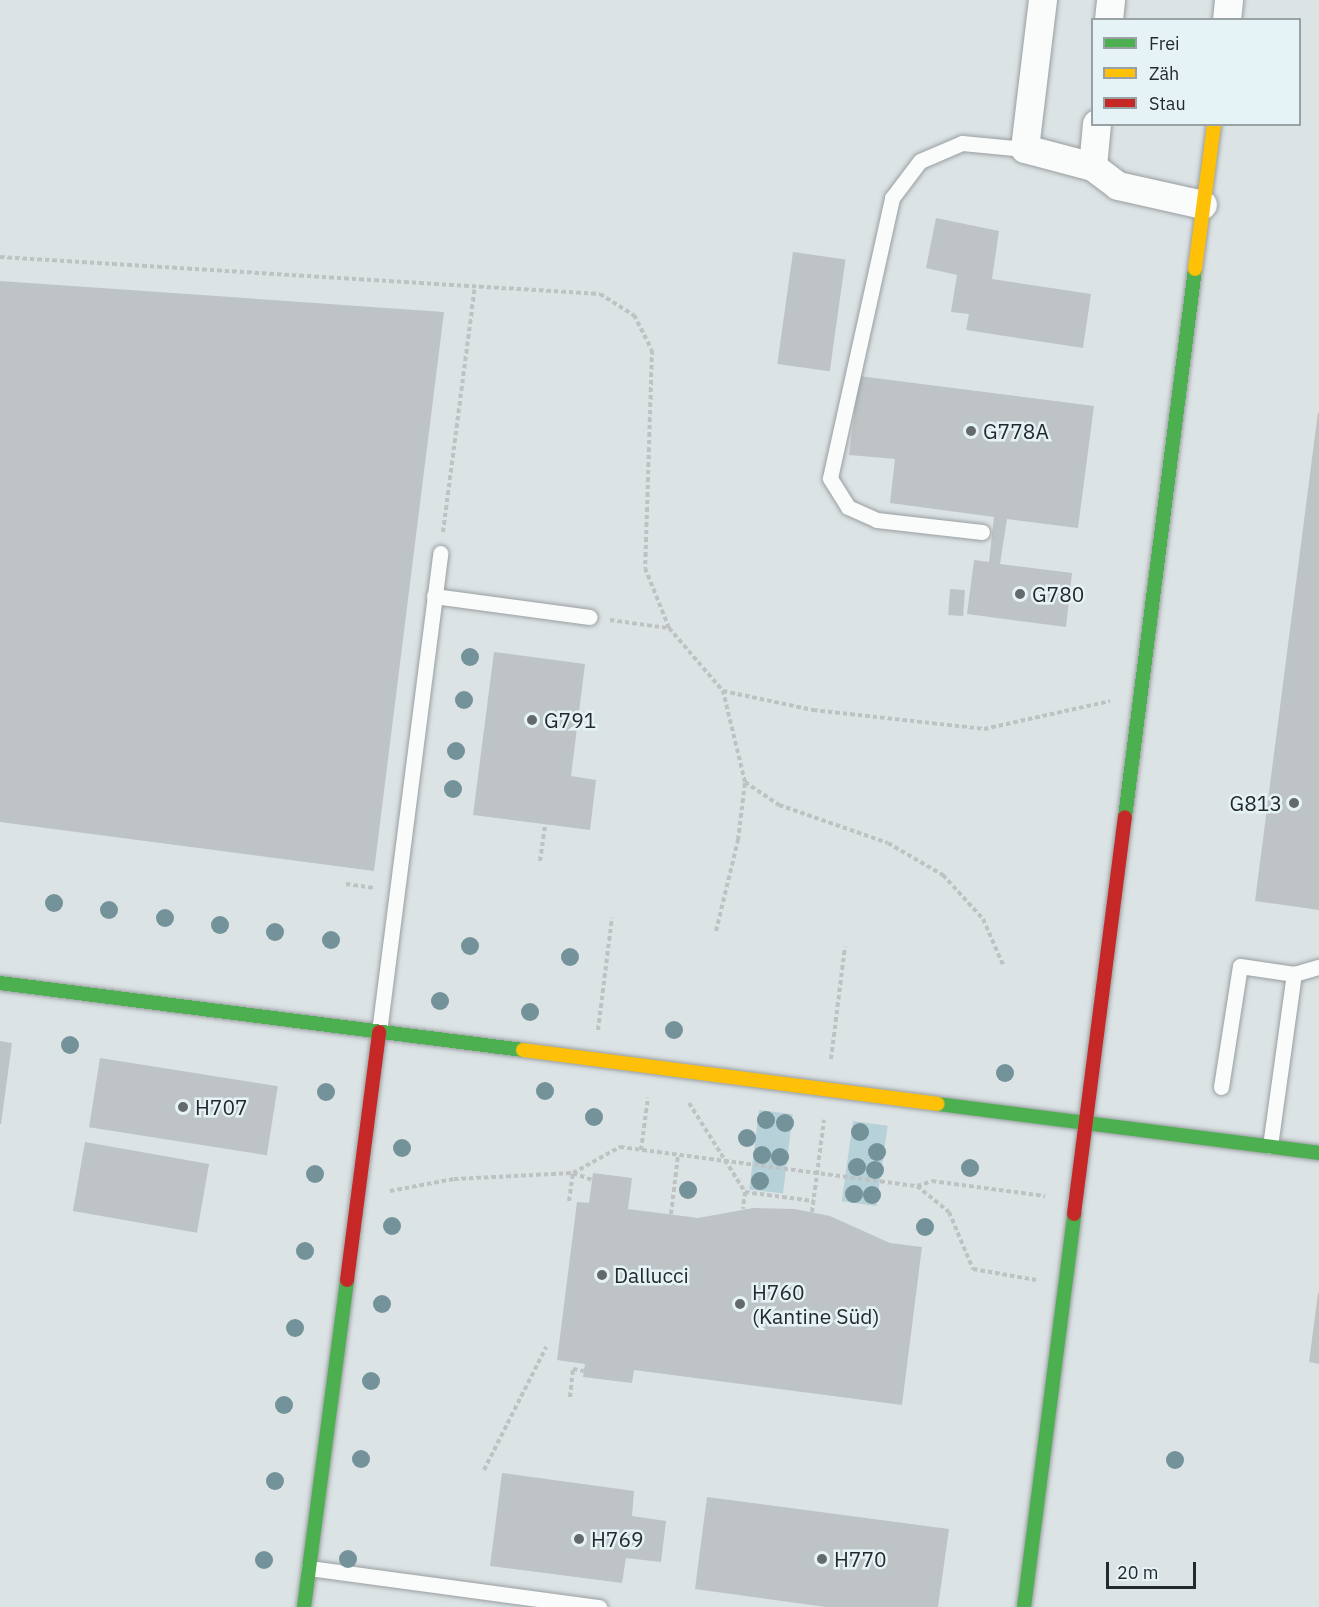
<!DOCTYPE html>
<meta charset="utf-8">
<style>
body{margin:0}
#map{position:relative;width:1319px;height:1607px;overflow:hidden;background:#dce3e5;font-family:"IBM Plex Sans",sans-serif}
div>[style]{position:absolute}
.green>*{inset:0;background:#b6d1d8;transform-origin:0 0}
.building>*{inset:0;background:#bec4c6;transform-origin:0 0}
.path>*{height:4px;margin-top:-2px;transform-origin:0;background:repeating-linear-gradient(90deg,#bfc2c3 0 4.5px,transparent 0 7.5px)}
.roads{filter:drop-shadow(0 0 2px #999ea0) drop-shadow(0 0 2px #999ea0)}
.lane>*{height:15px;margin:-7.5px;padding:0 7.5px;transform-origin:7.5px;border-radius:7.5px;background:#fafbfb}
.street>*{height:28px;margin:-14px;padding:0 14px;transform-origin:14px;border-radius:14px;background:#fafbfb}
.fast>*{height:14px;margin:-7px;padding:0 7px;transform-origin:7px;border-radius:7px;background:#4caf50}
.slow>*{height:14px;margin:-7px;padding:0 7px;transform-origin:7px;border-radius:7px;background:#ffc107}
.jam>*{height:14px;margin:-7px;padding:0 7px;transform-origin:7px;border-radius:7px;background:#c62828}
.trees>*{width:18px;height:18px;margin:-9px;border-radius:50%;background:#739299}
.dots>*{width:16px;height:16px;translate:-50% -50%;box-sizing:border-box;border:3px solid #e5f2f6;border-radius:50%}
span{translate:-50% -50%;white-space:nowrap;text-align:center;line-height:1.15;-webkit-text-stroke:5px #e5f2f6;paint-order:stroke}
.poi-label{font-size:21px;color:#24292b}
.left{translate:0 -50%;text-align:left}
.right{translate:-100% -50%;text-align:right}
.legend{position:absolute;left:1091px;top:18px;width:210px;height:108px;box-sizing:border-box;background:#e5f2f6;border:2px solid #98a2a5;margin:0;padding:8px 10px;list-style:none;font-size:18px;color:#24292b}
.legend li{display:flex;align-items:center;gap:12px;height:30px}
.legend b{width:30px;border:2px solid #98a2a5}
.scale{position:absolute;left:1106px;top:1562px;width:90px;height:27px;box-sizing:border-box;border:3px solid #24292b;border-top:0;padding-left:8px;font-size:18px;line-height:21px;white-space:nowrap;color:#24292b;-webkit-text-stroke:4px #e5f2f6;paint-order:stroke}
</style>
<div id="map">
<div class="green">
<div style="left:759px;top:1110px;width:34px;height:80px;rotate:7deg"></div>
<div style="left:853px;top:1121px;width:35px;height:81px;rotate:8deg"></div>
</div>
<div class="building">
<div style="clip-path:polygon(936px 218px,999px 231px,992px 279px,1091px 294px,1083px 348px,966px 330px,969px 314px,951px 312px,957px 275px,926px 268px)"></div>
<div style="left:793px;top:252px;width:53px;height:113px;rotate:8deg"></div>
<div style="clip-path:polygon(0 281px,444px 312px,374px 871px,0 822px)"></div>
<div style="clip-path:polygon(859px 376px,1094px 406px,1078px 528px,1007px 519px,1000px 564px,1072px 573px,1066px 627px,967px 614px,974px 560px,989px 562px,994px 517px,890px 503px,895px 459px,849px 455px)"></div>
<div style="clip-path:polygon(1318px 412px,1319px 413px,1319px 910px,1255px 901px)"></div>
<div style="left:950px;top:589px;width:15px;height:26px;rotate:4deg"></div>
<div style="clip-path:polygon(494px 652px,585px 664px,571px 776px,596px 780px,590px 830px,473px 815px)"></div>
<div style="clip-path:polygon(0 1041px,12px 1043px,1px 1124px,0 1124px)"></div>
<div style="left:100px;top:1058px;width:180px;height:70px;rotate:9deg"></div>
<div style="left:85px;top:1142px;width:126px;height:70px;rotate:10deg"></div>
<div style="clip-path:polygon(593px 1173px,632px 1178px,628px 1209px,698px 1218px,753px 1208px,795px 1209px,830px 1216px,890px 1243px,922px 1247px,902px 1405px,634px 1370px,632px 1383px,583px 1377px,585px 1364px,557px 1360px,577px 1202px,589px 1203px)"></div>
<div style="clip-path:polygon(1318px 1293px,1319px 1293px,1319px 1364px,1309px 1362px)"></div>
<div style="clip-path:polygon(502px 1473px,634px 1491px,632px 1516px,666px 1521px,661px 1562px,626px 1558px,622px 1583px,490px 1566px)"></div>
<div style="clip-path:polygon(707px 1497px,949px 1529px,938px 1607px,826px 1607px,695px 1589px)"></div>
</div>
<div class="path">
<div style="left:0;top:257px;width:601px;rotate:3.53deg"></div>
<div style="left:600px;top:294px;width:40px;rotate:32deg"></div>
<div style="left:634px;top:315px;width:39px;rotate:63deg"></div>
<div style="left:652px;top:350px;width:218px;rotate:91.8deg"></div>
<div style="left:645px;top:568px;width:65px;rotate:68.2deg"></div>
<div style="left:669px;top:628px;width:83px;rotate:49.4deg"></div>
<div style="left:723px;top:691px;width:92px;rotate:11.9deg"></div>
<div style="left:813px;top:710px;width:172px;rotate:6.3deg"></div>
<div style="left:984px;top:729px;width:129px;rotate:-12.5deg"></div>
<div style="left:443px;top:532px;width:248px;rotate:-82.6deg"></div>
<div style="left:610px;top:620px;width:59px;rotate:7.9deg"></div>
<div style="left:745px;top:782px;width:41px;rotate:34.1deg"></div>
<div style="left:779px;top:805px;width:115px;rotate:19.2deg"></div>
<div style="left:888px;top:843px;width:64px;rotate:30.2deg"></div>
<div style="left:943px;top:875px;width:59px;rotate:47.7deg"></div>
<div style="left:983px;top:919px;width:52px;rotate:66.4deg"></div>
<div style="left:540px;top:861px;width:37px;rotate:-82deg"></div>
<div style="left:346px;top:884px;width:29px;rotate:8deg"></div>
<div style="left:716px;top:931px;width:94px;rotate:-76.4deg"></div>
<div style="left:738px;top:840px;width:58px;rotate:-83.1deg"></div>
<div style="left:745px;top:782px;width:94px;rotate:-103.6deg"></div>
<div style="left:598px;top:1030px;width:113px;rotate:-82.9deg"></div>
<div style="left:831px;top:1059px;width:113px;rotate:-82.9deg"></div>
<div style="left:689px;top:1103px;width:105px;rotate:57.8deg"></div>
<div style="left:745px;top:1192px;width:17px;rotate:97deg"></div>
<div style="left:641px;top:1150px;width:53px;rotate:-82.5deg"></div>
<div style="left:917px;top:1186px;width:16px;rotate:-18deg"></div>
<div style="left:932px;top:1181px;width:114px;rotate:7.6deg"></div>
<div style="left:390px;top:1191px;width:65px;rotate:-10.6deg"></div>
<div style="left:454px;top:1179px;width:119px;rotate:-2.9deg"></div>
<div style="left:573px;top:1173px;width:54px;rotate:-29deg"></div>
<div style="left:620px;top:1147px;width:300px;rotate:7.5deg"></div>
<div style="left:917px;top:1186px;width:41px;rotate:39.1deg"></div>
<div style="left:949px;top:1212px;width:62px;rotate:67.2deg"></div>
<div style="left:973px;top:1269px;width:64px;rotate:9.9deg"></div>
<div style="left:745px;top:1192px;width:69px;rotate:7.5deg"></div>
<div style="left:569px;top:1201px;width:28px;rotate:-82deg"></div>
<div style="left:573px;top:1173px;width:20px;rotate:20deg"></div>
<div style="left:812px;top:1212px;width:93px;rotate:-82.6deg"></div>
<div style="left:671px;top:1214px;width:59px;rotate:-83.2deg"></div>
<div style="left:570px;top:1397px;width:28px;rotate:-84deg"></div>
<div style="left:573px;top:1369px;width:11px;rotate:10deg"></div>
<div style="left:484px;top:1470px;width:138px;rotate:-63.2deg"></div>
</div>
<div class="roads">
<div class="lane">
<div style="left:982px;top:532px;width:106px;rotate:-173.5deg"></div>
<div style="left:877px;top:520px;width:32px;rotate:-156deg"></div>
<div style="left:848px;top:507px;width:34px;rotate:-122deg"></div>
<div style="left:830px;top:478px;width:287px;rotate:-77.5deg"></div>
<div style="left:892px;top:198px;width:46px;rotate:-52.9deg"></div>
<div style="left:920px;top:161px;width:46px;rotate:-23.2deg"></div>
<div style="left:962px;top:143px;width:63px;rotate:5.4deg"></div>
<div style="left:434px;top:596px;width:157px;rotate:7.7deg"></div>
<div style="left:379px;top:1032px;width:483px;rotate:-82.7deg"></div>
<div style="left:1221px;top:1087px;width:122px;rotate:-81.1deg"></div>
<div style="left:1240px;top:966px;width:55px;rotate:8.4deg"></div>
<div style="left:1294px;top:974px;width:26px;rotate:-16deg"></div>
<div style="left:1270px;top:1146px;width:174px;rotate:-82.1deg"></div>
<div style="left:309px;top:1568px;width:293px;rotate:7.7deg"></div>
</div>
<div class="street">
<div style="left:1043px;top:0;width:150px;rotate:96.9deg"></div>
<div style="left:1025px;top:149px;width:70px;rotate:14.8deg"></div>
<div style="left:1109px;top:20px;width:20px;rotate:-84deg"></div>
<div style="left:1227px;top:20px;width:20px;rotate:-84deg"></div>
<div style="left:1097px;top:124px;width:43px;rotate:95.3deg"></div>
<div style="left:1093px;top:167px;width:31px;rotate:37deg"></div>
<div style="left:1118px;top:186px;width:87px;rotate:12.6deg"></div>
</div>
<div class="fast">
<div style="left:1125px;top:817px;width:552px;rotate:-82.72deg"></div>
<div style="left:0;top:983px;width:527px;rotate:7.3deg"></div>
<div style="left:938px;top:1104px;width:384px;rotate:7.3deg"></div>
<div style="left:304px;top:1607px;width:330px;rotate:-82.5deg"></div>
<div style="left:1024px;top:1607px;width:396px;rotate:-82.7deg"></div>
</div>
<div class="slow">
<div style="left:1195px;top:269px;width:146px;rotate:-82.5deg"></div>
<div style="left:523px;top:1050px;width:418px;rotate:7.4deg"></div>
</div>
<div class="jam">
<div style="left:1074px;top:1214px;width:400px;rotate:-82.7deg"></div>
<div style="left:347px;top:1280px;width:250px;rotate:-82.6deg"></div>
</div>
</div>
<div class="trees">
<div style="left:470px;top:657px"></div>
<div style="left:464px;top:700px"></div>
<div style="left:456px;top:751px"></div>
<div style="left:453px;top:789px"></div>
<div style="left:54px;top:903px"></div>
<div style="left:109px;top:910px"></div>
<div style="left:165px;top:918px"></div>
<div style="left:220px;top:925px"></div>
<div style="left:275px;top:932px"></div>
<div style="left:331px;top:940px"></div>
<div style="left:470px;top:946px"></div>
<div style="left:570px;top:957px"></div>
<div style="left:440px;top:1001px"></div>
<div style="left:530px;top:1012px"></div>
<div style="left:674px;top:1030px"></div>
<div style="left:70px;top:1045px"></div>
<div style="left:1005px;top:1073px"></div>
<div style="left:545px;top:1091px"></div>
<div style="left:326px;top:1092px"></div>
<div style="left:594px;top:1117px"></div>
<div style="left:766px;top:1120px"></div>
<div style="left:785px;top:1123px"></div>
<div style="left:860px;top:1132px"></div>
<div style="left:747px;top:1138px"></div>
<div style="left:402px;top:1148px"></div>
<div style="left:877px;top:1152px"></div>
<div style="left:762px;top:1155px"></div>
<div style="left:780px;top:1157px"></div>
<div style="left:857px;top:1167px"></div>
<div style="left:970px;top:1168px"></div>
<div style="left:875px;top:1170px"></div>
<div style="left:315px;top:1174px"></div>
<div style="left:760px;top:1181px"></div>
<div style="left:688px;top:1190px"></div>
<div style="left:854px;top:1194px"></div>
<div style="left:872px;top:1195px"></div>
<div style="left:392px;top:1226px"></div>
<div style="left:925px;top:1227px"></div>
<div style="left:305px;top:1251px"></div>
<div style="left:382px;top:1304px"></div>
<div style="left:295px;top:1328px"></div>
<div style="left:371px;top:1381px"></div>
<div style="left:284px;top:1405px"></div>
<div style="left:361px;top:1459px"></div>
<div style="left:1175px;top:1460px"></div>
<div style="left:275px;top:1481px"></div>
<div style="left:348px;top:1559px"></div>
<div style="left:264px;top:1560px"></div>
</div>
<div class="dots">
<div style="left:971px;top:431px;background:#646a6c"></div>
<div style="left:1020px;top:594px;background:#646a6c"></div>
<div style="left:532px;top:720px;background:#646a6c"></div>
<div style="left:1294px;top:803px;background:#646a6c"></div>
<div style="left:183px;top:1107px;background:#646a6c"></div>
<div style="left:602px;top:1275px;background:#646a6c"></div>
<div style="left:740px;top:1304px;background:#646a6c"></div>
<div style="left:579px;top:1539px;background:#646a6c"></div>
<div style="left:822px;top:1559px;background:#646a6c"></div>
</div>
<div class="poi-label">
<span class="left" style="left:983px;top:431px">G778A</span>
<span class="left" style="left:1032px;top:594px">G780</span>
<span class="left" style="left:544px;top:720px">G791</span>
<span class="right" style="left:1282px;top:803px">G813</span>
<span class="left" style="left:195px;top:1107px">H707</span>
<span class="left" style="left:614px;top:1275px">Dallucci</span>
<span class="left" style="left:752px;top:1304px">H760<br>(Kantine Süd)</span>
<span class="left" style="left:591px;top:1539px">H769</span>
<span class="left" style="left:834px;top:1559px">H770</span>
</div>
<ul class="legend">
<li><b style="height:8px;background:#4caf50"></b>Frei</li>
<li><b style="height:8px;background:#ffc107"></b>Zäh</li>
<li><b style="height:8px;background:#c62828"></b>Stau</li>
</ul>
<div class="scale">20 m</div>
</div>
